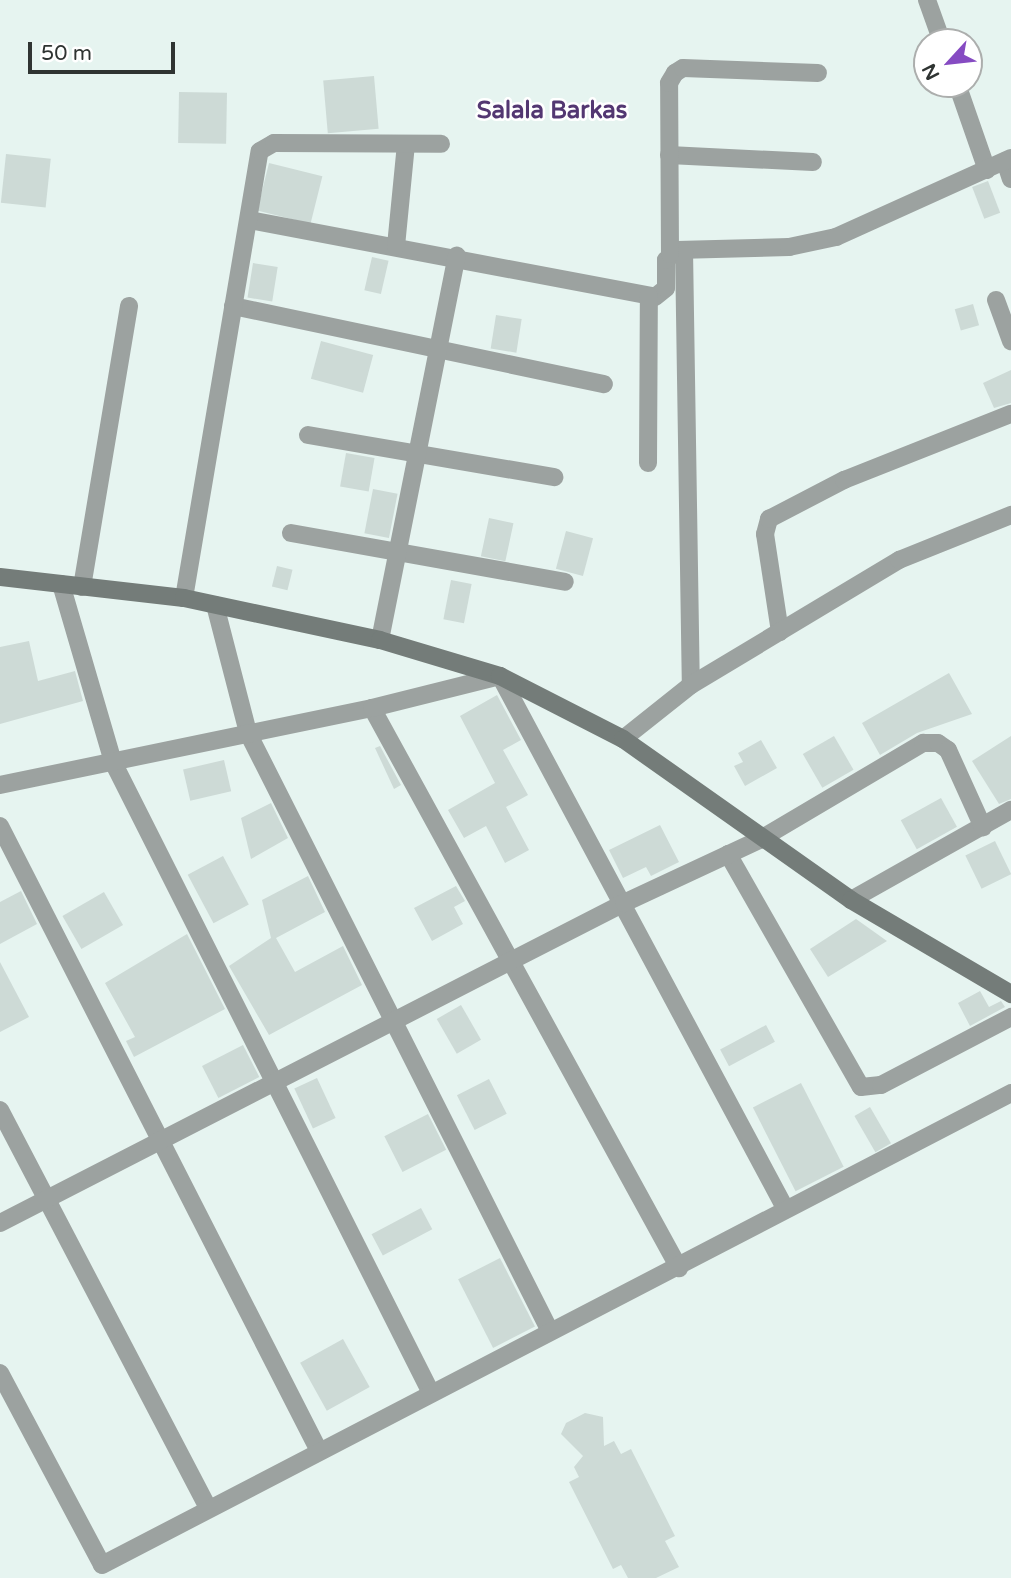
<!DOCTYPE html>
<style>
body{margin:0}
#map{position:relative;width:1011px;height:1578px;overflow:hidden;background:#e6f4f0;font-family:"Varela Round",sans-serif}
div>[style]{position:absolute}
.building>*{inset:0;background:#cddad6;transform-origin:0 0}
.street>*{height:18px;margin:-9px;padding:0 9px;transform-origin:9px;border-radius:9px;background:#9ca2a0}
.secondary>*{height:18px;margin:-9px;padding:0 9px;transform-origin:9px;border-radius:9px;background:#747c79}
span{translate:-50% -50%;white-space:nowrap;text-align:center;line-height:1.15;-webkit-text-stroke:5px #fff;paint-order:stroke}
.neighbourhood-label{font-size:24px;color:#533772;font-weight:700}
.north{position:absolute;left:913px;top:28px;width:70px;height:70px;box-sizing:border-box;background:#fff;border:2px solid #acaead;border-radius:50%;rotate:243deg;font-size:19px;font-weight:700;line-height:28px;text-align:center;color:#2f3432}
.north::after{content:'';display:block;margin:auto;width:24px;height:32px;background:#864bc2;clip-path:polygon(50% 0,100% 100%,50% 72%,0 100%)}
.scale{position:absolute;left:28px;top:42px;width:147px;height:32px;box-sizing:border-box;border:4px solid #2f3432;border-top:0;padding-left:9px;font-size:21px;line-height:24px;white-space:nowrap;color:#2f3432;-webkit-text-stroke:5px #fff;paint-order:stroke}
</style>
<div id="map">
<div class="building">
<div style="left:374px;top:76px;width:53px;height:51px;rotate:85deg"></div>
<div style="left:179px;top:92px;width:48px;height:51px;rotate:1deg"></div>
<div style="left:6px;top:154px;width:45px;height:49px;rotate:6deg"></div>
<div style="left:269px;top:163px;width:55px;height:49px;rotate:14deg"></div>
<div style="left:988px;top:181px;width:34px;height:17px;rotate:69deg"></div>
<div style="left:372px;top:257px;width:17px;height:34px;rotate:13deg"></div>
<div style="left:253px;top:263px;width:25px;height:35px;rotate:9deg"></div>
<div style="left:973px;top:304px;width:22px;height:19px;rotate:74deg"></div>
<div style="left:496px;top:315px;width:26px;height:34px;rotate:9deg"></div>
<div style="left:321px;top:341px;width:54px;height:39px;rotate:15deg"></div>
<div style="clip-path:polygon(1011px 370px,1011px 403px,994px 408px,983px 383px)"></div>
<div style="left:346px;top:453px;width:29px;height:34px;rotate:10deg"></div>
<div style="left:373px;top:489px;width:25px;height:45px;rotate:11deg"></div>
<div style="left:489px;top:518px;width:25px;height:39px;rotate:12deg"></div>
<div style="left:566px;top:531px;width:28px;height:39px;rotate:15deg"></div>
<div style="left:277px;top:566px;width:16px;height:21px;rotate:14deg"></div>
<div style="left:451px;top:580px;width:21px;height:40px;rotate:11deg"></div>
<div style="clip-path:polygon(29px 641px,38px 681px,75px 671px,83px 701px,0 724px,0 647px)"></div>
<div style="clip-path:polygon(949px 673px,972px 714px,917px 733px,880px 755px,862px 723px)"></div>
<div style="clip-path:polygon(497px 695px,521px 740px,503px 750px,528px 795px,506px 807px,529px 850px,505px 863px,486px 826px,464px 838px,448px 810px,495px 783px,460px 716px)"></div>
<div style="left:834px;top:736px;width:39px;height:36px;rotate:60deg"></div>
<div style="clip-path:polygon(1011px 736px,1011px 799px,999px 804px,972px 761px)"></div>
<div style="clip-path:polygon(761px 740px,777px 768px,745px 786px,734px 766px,743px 762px,738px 753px)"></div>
<div style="clip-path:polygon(380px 746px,401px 785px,394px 789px,375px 748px)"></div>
<div style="left:224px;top:760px;width:32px;height:42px;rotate:77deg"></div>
<div style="left:941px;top:798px;width:33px;height:46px;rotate:61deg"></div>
<div style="clip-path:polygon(271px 803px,288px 838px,251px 859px,241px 818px)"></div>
<div style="clip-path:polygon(660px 825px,679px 862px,651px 876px,646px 867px,623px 878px,609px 850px)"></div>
<div style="left:995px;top:841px;width:37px;height:33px;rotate:64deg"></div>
<div style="left:223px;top:856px;width:55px;height:40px;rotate:62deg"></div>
<div style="clip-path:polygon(308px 876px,325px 912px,276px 938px,295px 972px,343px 946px,362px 985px,269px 1035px,229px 966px,271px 938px,262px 900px)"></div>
<div style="clip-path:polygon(456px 886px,465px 901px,454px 907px,463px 924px,432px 941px,414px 908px)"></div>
<div style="clip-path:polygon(21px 891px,37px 924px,0 944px,0 902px)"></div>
<div style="left:104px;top:892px;width:38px;height:48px;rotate:60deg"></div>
<div style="clip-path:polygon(856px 919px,887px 941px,828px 977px,810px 949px)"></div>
<div style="clip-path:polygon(187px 934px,225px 1009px,134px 1057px,126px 1041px,135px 1037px,105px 983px)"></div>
<div style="clip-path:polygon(0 962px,29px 1017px,0 1032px)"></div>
<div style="clip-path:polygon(980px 991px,989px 1007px,1001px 1001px,1005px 1007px,970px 1026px,958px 1003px)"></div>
<div style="left:461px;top:1005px;width:40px;height:28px;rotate:60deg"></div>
<div style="left:766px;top:1025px;width:19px;height:52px;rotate:62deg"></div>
<div style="left:243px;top:1045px;width:36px;height:46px;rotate:63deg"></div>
<div style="left:317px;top:1078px;width:44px;height:25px;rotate:65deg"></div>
<div style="left:489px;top:1079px;width:39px;height:36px;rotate:63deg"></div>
<div style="left:801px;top:1083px;width:94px;height:54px;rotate:63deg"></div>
<div style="left:870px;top:1107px;width:42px;height:18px;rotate:60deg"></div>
<div style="left:428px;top:1114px;width:40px;height:49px;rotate:63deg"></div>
<div style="left:421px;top:1208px;width:24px;height:56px;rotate:62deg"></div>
<div style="left:500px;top:1258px;width:77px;height:47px;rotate:63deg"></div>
<div style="left:343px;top:1339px;width:55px;height:49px;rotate:61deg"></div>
<div style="clip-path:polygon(585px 1413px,603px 1417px,604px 1446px,614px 1441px,621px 1454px,631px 1449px,675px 1536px,665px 1541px,679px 1567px,656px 1578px,628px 1578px,621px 1565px,613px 1569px,569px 1482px,579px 1477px,574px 1467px,583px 1456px,561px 1434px,566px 1423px)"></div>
</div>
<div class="street">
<div style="left:927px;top:0;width:45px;rotate:70.3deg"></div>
<div style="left:957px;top:84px;width:91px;rotate:70.8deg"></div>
<div style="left:669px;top:155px;width:144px;rotate:2.8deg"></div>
<div style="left:1005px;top:161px;width:19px;rotate:72deg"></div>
<div style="left:249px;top:220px;width:413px;rotate:10.7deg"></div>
<div style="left:655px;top:297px;width:14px;rotate:-39deg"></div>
<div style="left:666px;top:288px;width:28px;rotate:-90deg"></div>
<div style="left:666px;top:260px;width:15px;rotate:-42deg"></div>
<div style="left:677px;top:250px;width:112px;rotate:-1.5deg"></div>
<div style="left:789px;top:247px;width:48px;rotate:-12deg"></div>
<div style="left:836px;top:237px;width:192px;rotate:-24.3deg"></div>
<div style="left:396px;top:246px;width:102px;rotate:-84.4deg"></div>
<div style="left:684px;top:250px;width:435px;rotate:89.1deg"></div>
<div style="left:670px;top:254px;width:171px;rotate:-90.3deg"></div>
<div style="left:669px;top:83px;width:12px;rotate:-59deg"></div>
<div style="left:675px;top:73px;width:9px;rotate:-32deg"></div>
<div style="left:683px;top:68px;width:135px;rotate:2.1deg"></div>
<div style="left:996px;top:300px;width:44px;rotate:69.9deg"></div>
<div style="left:233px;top:306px;width:379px;rotate:11.9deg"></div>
<div style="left:308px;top:435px;width:250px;rotate:9.7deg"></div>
<div style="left:648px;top:463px;width:167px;rotate:-89.7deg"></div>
<div style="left:291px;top:533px;width:278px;rotate:10.1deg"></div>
<div style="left:61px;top:584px;width:185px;rotate:73.7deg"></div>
<div style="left:113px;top:762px;width:707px;rotate:63.25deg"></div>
<div style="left:82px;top:587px;width:285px;rotate:-80.5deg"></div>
<div style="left:184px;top:598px;width:453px;rotate:-80.4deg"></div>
<div style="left:260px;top:151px;width:16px;rotate:-30deg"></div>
<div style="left:274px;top:143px;width:167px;rotate:0.3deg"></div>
<div style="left:215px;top:605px;width:132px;rotate:75.5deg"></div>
<div style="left:248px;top:733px;width:670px;rotate:63.21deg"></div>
<div style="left:780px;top:632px;width:99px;rotate:-98.7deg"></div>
<div style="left:765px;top:534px;width:16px;rotate:-75deg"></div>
<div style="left:769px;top:519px;width:85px;rotate:-27.5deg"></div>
<div style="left:844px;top:480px;width:180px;rotate:-21.6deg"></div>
<div style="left:380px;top:640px;width:392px;rotate:-78.7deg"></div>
<div style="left:372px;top:708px;width:639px;rotate:61.27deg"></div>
<div style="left:623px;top:739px;width:87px;rotate:-38.5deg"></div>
<div style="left:691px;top:685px;width:243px;rotate:-31deg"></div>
<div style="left:899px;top:560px;width:121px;rotate:-21.9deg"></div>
<div style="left:0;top:785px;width:380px;rotate:-11.7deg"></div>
<div style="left:372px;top:708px;width:132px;rotate:-14deg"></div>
<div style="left:500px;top:676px;width:604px;rotate:61.82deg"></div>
<div style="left:0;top:826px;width:702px;rotate:62.96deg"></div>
<div style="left:728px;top:854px;width:268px;rotate:60.3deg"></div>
<div style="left:861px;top:1087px;width:20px;rotate:-6deg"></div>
<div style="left:881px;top:1085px;width:147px;rotate:-27.6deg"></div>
<div style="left:851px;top:900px;width:184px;rotate:-29.4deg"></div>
<div style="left:0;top:1110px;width:450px;rotate:62.4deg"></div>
<div style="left:0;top:1223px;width:701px;rotate:-27.15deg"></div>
<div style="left:624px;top:903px;width:149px;rotate:-25deg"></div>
<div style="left:759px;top:840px;width:191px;rotate:-30.6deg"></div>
<div style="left:923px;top:743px;width:15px"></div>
<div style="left:938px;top:743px;width:12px;rotate:35deg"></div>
<div style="left:948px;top:750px;width:85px;rotate:65.6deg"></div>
<div style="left:0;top:1373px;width:217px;rotate:62deg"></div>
<div style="left:102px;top:1565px;width:1024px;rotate:-27.44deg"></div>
</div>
<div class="secondary">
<div style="left:0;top:577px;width:185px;rotate:6.5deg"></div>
<div style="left:184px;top:598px;width:200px;rotate:12.1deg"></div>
<div style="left:380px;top:640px;width:125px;rotate:16.7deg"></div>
<div style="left:500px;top:676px;width:138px;rotate:27.1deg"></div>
<div style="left:623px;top:739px;width:279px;rotate:35.2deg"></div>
<div style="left:851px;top:900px;width:186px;rotate:30.4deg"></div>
</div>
<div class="neighbourhood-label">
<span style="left:552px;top:111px">Salala Barkas</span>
</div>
<div class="north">N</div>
<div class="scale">50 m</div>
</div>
